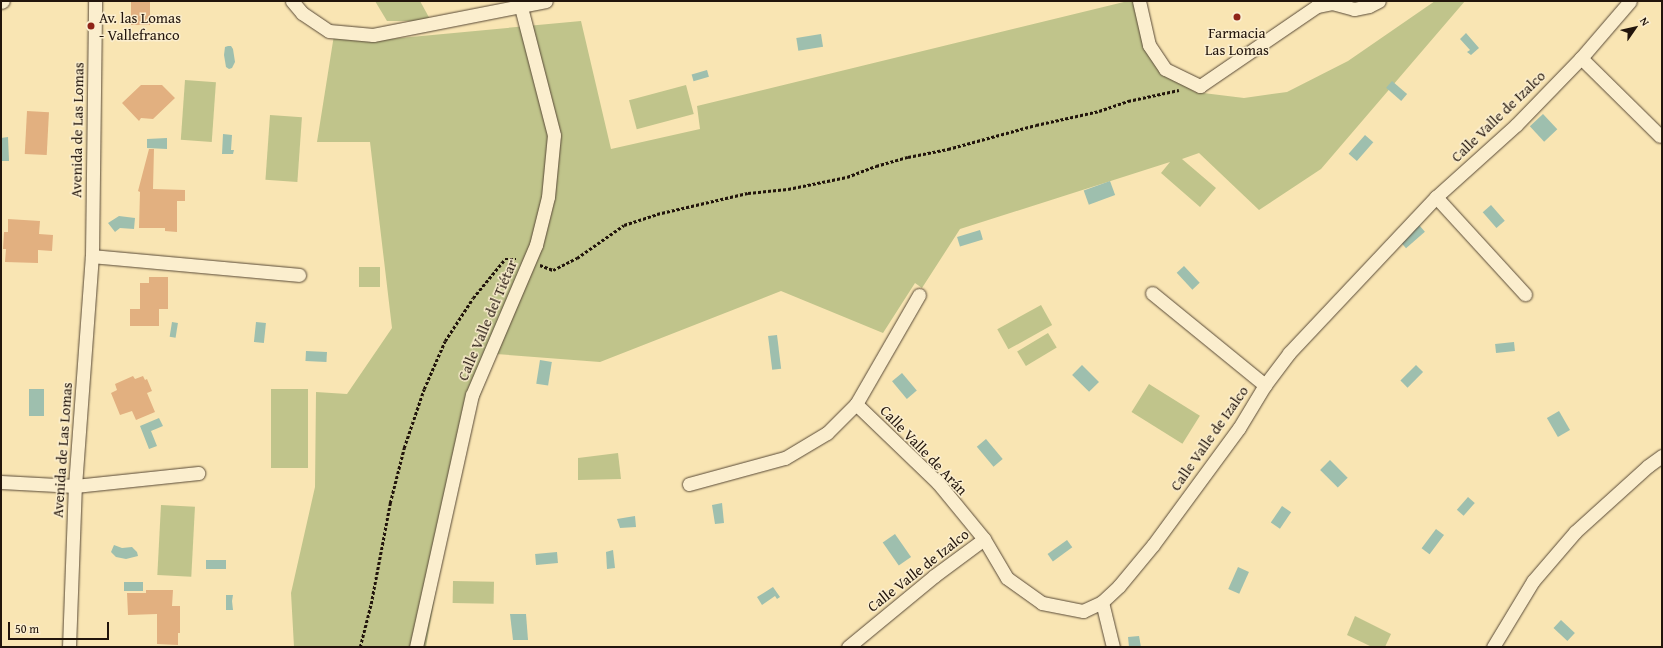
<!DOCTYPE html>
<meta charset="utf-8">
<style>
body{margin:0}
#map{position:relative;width:1663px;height:648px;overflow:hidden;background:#f9e5b3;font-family:"Gentium Book Plus",serif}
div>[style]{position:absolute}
.green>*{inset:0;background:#c0c48b;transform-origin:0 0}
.water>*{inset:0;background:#9ebfae;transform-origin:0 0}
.building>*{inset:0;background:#e2b080;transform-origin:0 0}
.path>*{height:2.5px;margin-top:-1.25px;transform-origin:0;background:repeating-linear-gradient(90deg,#22150c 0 3px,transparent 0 5px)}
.roads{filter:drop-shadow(0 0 1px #584936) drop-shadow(0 0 1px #584936)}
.minor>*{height:13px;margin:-6.5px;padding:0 6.5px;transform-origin:6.5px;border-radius:6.5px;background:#fbeece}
.dots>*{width:11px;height:11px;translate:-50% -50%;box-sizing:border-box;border:2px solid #fbeece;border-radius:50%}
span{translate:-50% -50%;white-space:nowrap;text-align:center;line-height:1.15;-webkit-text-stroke:3px #fbeece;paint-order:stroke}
.poi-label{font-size:15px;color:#22150c}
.left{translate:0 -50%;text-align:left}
.street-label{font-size:15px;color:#22150c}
.frame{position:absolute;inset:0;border:2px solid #22150c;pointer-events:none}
.north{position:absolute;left:1615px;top:8px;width:40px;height:40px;-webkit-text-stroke:3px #fbeece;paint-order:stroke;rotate:56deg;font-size:11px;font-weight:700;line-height:16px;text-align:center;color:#22150c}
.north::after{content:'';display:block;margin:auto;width:14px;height:18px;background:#22150c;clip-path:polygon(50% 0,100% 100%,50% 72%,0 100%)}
.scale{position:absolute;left:8px;top:622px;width:101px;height:18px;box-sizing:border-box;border:2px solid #22150c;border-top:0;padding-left:5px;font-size:12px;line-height:14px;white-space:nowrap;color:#22150c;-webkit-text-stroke:3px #fbeece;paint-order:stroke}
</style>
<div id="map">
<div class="green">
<div style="clip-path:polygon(375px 1px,420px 1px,431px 21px,387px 21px)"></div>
<div style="clip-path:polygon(1128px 1px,1135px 1px,1162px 71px,1195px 92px,1244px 98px,1287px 92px,1348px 61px,1435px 1px,1465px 1px,1321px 169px,1259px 210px,1199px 153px,1182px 159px,1216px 188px,1200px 207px,1161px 173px,1170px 162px,960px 229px,922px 288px,915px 283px,883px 333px,781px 291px,600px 362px,496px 354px,476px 406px,453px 493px,426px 647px,294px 647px,291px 593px,315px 487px,316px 392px,347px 394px,392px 328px,370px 142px,317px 142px,334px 35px,379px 40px,581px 21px,611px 149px,700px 129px,697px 106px)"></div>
<div style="left:185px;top:80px;width:31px;height:60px;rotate:4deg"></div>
<div style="left:686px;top:85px;width:30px;height:59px;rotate:75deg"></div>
<div style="left:270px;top:115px;width:32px;height:65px;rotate:4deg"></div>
<div style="left:359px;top:267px;width:21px;height:20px"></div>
<div style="left:1041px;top:305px;width:23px;height:50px;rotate:61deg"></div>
<div style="left:1048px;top:333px;width:17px;height:36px;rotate:59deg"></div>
<div style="left:1149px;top:384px;width:60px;height:33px;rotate:32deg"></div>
<div style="left:271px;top:389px;width:37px;height:79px"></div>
<div style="clip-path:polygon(618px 453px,621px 479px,578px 480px,578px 458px)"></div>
<div style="left:161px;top:505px;width:34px;height:70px;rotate:3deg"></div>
<div style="left:453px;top:581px;width:41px;height:22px;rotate:1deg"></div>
<div style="clip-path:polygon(1355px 616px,1391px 634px,1385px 647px,1372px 647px,1347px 635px)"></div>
</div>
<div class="water">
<div style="clip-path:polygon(1466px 33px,1479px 48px,1471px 55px,1467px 52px,1470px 50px,1460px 39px)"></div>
<div style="left:821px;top:34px;width:13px;height:25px;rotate:81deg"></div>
<div style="clip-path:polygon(228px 46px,231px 46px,233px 49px,235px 62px,232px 68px,229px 69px,226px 67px,224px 55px,225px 47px)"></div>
<div style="left:707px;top:70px;width:7px;height:16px;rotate:74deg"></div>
<div style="left:1392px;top:81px;width:20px;height:9px;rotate:41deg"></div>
<div style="left:1543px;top:114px;width:21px;height:18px;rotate:47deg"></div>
<div style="clip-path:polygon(223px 134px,232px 135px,231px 150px,234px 150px,233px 154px,222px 154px)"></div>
<div style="left:1365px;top:135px;width:11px;height:25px;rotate:41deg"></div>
<div style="clip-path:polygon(8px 137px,9px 161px,1px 161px,1px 138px)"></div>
<div style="clip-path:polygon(167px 138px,167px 149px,147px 148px,147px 139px)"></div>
<div style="left:1110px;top:181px;width:15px;height:28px;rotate:70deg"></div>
<div style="left:1491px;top:205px;width:21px;height:11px;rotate:49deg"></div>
<div style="clip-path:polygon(119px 216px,135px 218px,134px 229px,120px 228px,115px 232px,108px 223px)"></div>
<div style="left:1419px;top:225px;width:9px;height:25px;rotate:49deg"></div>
<div style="left:980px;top:230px;width:10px;height:24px;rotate:73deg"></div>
<div style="left:1184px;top:266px;width:23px;height:10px;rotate:47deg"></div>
<div style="left:172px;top:322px;width:6px;height:15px;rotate:9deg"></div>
<div style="left:256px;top:322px;width:10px;height:20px;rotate:6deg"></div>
<div style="left:777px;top:335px;width:34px;height:9px;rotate:83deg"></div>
<div style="left:1514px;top:342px;width:9px;height:19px;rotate:84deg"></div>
<div style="left:306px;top:351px;width:21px;height:10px;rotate:3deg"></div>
<div style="left:540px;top:360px;width:12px;height:24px;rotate:9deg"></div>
<div style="left:1082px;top:365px;width:24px;height:14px;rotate:45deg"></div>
<div style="left:1416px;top:365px;width:10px;height:22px;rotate:45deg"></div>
<div style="left:902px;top:373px;width:23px;height:13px;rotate:50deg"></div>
<div style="left:29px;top:389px;width:15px;height:27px"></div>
<div style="left:1559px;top:411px;width:22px;height:14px;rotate:60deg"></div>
<div style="clip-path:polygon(159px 418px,163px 426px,151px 431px,157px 446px,149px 449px,140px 426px)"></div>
<div style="left:986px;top:439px;width:26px;height:12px;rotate:50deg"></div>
<div style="left:1330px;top:460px;width:25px;height:14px;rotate:45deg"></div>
<div style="left:1468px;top:497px;width:9px;height:17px;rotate:41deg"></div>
<div style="clip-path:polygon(722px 503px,724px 523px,715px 524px,712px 505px)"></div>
<div style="left:1282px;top:506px;width:11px;height:20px;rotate:34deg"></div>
<div style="clip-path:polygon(635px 516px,636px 527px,620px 528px,617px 519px)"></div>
<div style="left:1436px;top:529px;width:10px;height:24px;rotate:37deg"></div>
<div style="left:895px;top:534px;width:28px;height:15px;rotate:55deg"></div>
<div style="left:1067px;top:540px;width:9px;height:24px;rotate:54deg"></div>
<div style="clip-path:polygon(114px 545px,122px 548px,132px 547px,137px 552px,138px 556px,126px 559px,116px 557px,111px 552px)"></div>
<div style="clip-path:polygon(613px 550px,615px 568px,607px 569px,606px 552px)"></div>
<div style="left:557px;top:552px;width:11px;height:22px;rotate:85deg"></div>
<div style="left:206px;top:560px;width:20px;height:9px"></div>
<div style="left:1238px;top:567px;width:12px;height:24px;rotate:24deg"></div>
<div style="left:124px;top:582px;width:19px;height:9px"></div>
<div style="clip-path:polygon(773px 587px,780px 597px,777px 599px,775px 596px,762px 605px,757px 597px)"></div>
<div style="clip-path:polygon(226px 595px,233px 595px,232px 601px,233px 610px,226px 610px)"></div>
<div style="clip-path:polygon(510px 614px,526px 614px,528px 640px,513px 640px)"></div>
<div style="left:1561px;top:620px;width:19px;height:11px;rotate:43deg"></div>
<div style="clip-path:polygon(1139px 636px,1141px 647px,1129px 647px,1128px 637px)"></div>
</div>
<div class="building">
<div style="left:131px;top:1px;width:19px;height:24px"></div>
<div style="clip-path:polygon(141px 85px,162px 85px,175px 98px,153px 119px,141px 118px,139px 121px,122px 103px)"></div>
<div style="left:27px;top:111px;width:22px;height:43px;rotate:3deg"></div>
<div style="clip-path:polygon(149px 149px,154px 149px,153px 189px,185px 190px,185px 201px,177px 201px,177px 232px,165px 231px,165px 228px,139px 228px,140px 192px,138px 191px)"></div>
<div style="clip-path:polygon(8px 219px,40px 221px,39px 234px,53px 235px,52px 251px,38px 250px,38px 263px,5px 262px,6px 249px,3px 249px,4px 232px,8px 232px)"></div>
<div style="clip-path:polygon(149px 277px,168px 277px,168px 309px,159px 309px,159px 326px,130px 326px,130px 309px,140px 309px,140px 283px,149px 283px)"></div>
<div style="clip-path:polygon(133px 376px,135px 379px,143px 376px,145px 380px,147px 379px,152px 391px,147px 393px,155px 412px,136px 420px,132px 411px,120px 415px,111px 393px,117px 390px,115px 384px)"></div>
<div style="clip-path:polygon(146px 590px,173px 590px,172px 606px,180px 606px,180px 633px,178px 633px,178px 645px,157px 644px,157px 614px,128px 615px,127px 593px,146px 593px)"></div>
</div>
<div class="path">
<div style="left:540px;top:265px;width:14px;rotate:21deg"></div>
<div style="left:553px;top:270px;width:27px;rotate:-27deg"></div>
<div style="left:577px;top:258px;width:57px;rotate:-35.1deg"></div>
<div style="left:624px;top:225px;width:35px;rotate:-18deg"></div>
<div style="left:657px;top:214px;width:93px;rotate:-13deg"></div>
<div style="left:748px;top:193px;width:40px;rotate:-5.7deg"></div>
<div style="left:788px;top:189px;width:60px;rotate:-11.5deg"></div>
<div style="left:847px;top:177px;width:31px;rotate:-21deg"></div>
<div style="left:876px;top:166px;width:33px;rotate:-16deg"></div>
<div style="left:908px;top:157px;width:41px;rotate:-11.3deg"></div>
<div style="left:948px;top:149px;width:91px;rotate:-15.3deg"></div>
<div style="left:1036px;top:125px;width:65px;rotate:-12.5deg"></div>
<div style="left:1099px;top:111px;width:31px;rotate:-19deg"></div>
<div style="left:1128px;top:101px;width:52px;rotate:-12.2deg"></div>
<div style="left:360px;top:647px;width:44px;rotate:-75.7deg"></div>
<div style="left:371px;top:604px;width:103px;rotate:-79.3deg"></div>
<div style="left:390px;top:503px;width:57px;rotate:-75.7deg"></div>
<div style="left:404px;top:448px;width:62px;rotate:-71.3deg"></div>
<div style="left:424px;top:389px;width:52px;rotate:-66.4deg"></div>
<div style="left:445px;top:341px;width:51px;rotate:-56.9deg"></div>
<div style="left:473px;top:298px;width:50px;rotate:-50.6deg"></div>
<div style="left:505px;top:259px;width:11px"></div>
</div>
<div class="roads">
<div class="minor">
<div style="left:292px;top:1px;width:16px;rotate:50deg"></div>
<div style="left:302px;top:13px;width:32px;rotate:34deg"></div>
<div style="left:329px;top:31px;width:44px;rotate:5.2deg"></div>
<div style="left:373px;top:35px;width:176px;rotate:-11.1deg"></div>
<div style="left:1139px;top:1px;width:45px;rotate:77.2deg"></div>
<div style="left:1149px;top:45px;width:29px;rotate:56deg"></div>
<div style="left:1165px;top:69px;width:39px;rotate:26deg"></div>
<div style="left:1200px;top:86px;width:142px;rotate:-34.4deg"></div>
<div style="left:1317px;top:6px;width:15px;rotate:-11deg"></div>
<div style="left:1332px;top:3px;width:23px;rotate:15deg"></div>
<div style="left:1354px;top:9px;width:15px;rotate:-11deg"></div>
<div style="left:1369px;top:6px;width:11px;rotate:-27deg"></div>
<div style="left:1px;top:2px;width:2px;rotate:-27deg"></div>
<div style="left:1581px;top:58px;width:111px;rotate:44.6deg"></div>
<div style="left:1436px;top:197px;width:132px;rotate:47.5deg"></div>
<div style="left:92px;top:256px;width:208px;rotate:5.2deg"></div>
<div style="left:1152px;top:293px;width:146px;rotate:39.2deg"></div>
<div style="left:856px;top:404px;width:126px;rotate:-60deg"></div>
<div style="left:1px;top:482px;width:74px;rotate:3.1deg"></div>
<div style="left:75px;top:486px;width:124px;rotate:-6deg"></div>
<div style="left:689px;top:484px;width:99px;rotate:-15.2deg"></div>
<div style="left:785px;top:458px;width:49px;rotate:-30.8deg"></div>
<div style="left:827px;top:433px;width:41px;rotate:-45deg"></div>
<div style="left:856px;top:404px;width:114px;rotate:43.9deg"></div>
<div style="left:938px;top:483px;width:72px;rotate:50.6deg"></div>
<div style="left:1102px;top:602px;width:46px;rotate:76.3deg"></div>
<div style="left:69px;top:647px;width:161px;rotate:-87.9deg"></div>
<div style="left:75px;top:486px;width:231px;rotate:-85.8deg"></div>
<div style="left:92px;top:256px;width:255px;rotate:-89.3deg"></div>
<div style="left:416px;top:647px;width:258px;rotate:-77.5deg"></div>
<div style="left:472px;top:395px;width:163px;rotate:-66.9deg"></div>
<div style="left:536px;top:245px;width:49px;rotate:-76deg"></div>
<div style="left:548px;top:197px;width:62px;rotate:-84.5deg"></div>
<div style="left:554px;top:135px;width:132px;rotate:-104.5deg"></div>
<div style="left:848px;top:647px;width:112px;rotate:-39.5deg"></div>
<div style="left:934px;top:576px;width:62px;rotate:-36.5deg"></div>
<div style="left:984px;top:539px;width:45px;rotate:59.5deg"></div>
<div style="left:1007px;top:578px;width:43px;rotate:35.5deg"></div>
<div style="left:1042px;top:603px;width:42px;rotate:11deg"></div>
<div style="left:1083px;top:611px;width:21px;rotate:-25deg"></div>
<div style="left:1102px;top:602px;width:23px;rotate:-43deg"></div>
<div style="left:1119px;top:586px;width:53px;rotate:-50.3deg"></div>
<div style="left:1153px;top:545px;width:145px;rotate:-53.7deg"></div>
<div style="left:1239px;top:428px;width:50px;rotate:-58.8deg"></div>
<div style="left:1265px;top:385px;width:40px;rotate:-53deg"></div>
<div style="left:1289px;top:353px;width:214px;rotate:-46.7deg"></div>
<div style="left:1436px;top:197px;width:108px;rotate:-42deg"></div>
<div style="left:1516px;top:125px;width:93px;rotate:-45.9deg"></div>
<div style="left:1581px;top:58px;width:75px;rotate:-49.3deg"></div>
<div style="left:1493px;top:647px;width:77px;rotate:-58.8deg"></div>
<div style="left:1533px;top:581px;width:65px;rotate:-49.4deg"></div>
<div style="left:1575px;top:532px;width:98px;rotate:-42.1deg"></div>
<div style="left:1648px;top:466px;width:17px;rotate:-36deg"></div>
</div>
</div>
<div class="dots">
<div style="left:1237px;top:17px;background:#8f2418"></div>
<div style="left:91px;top:26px;background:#8f2418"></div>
</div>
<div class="poi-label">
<span class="left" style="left:99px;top:26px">Av. las Lomas<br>- Vallefranco</span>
<span style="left:1237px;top:41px">Farmacia<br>Las Lomas</span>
</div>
<div class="street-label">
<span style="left:1498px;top:116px;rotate:-44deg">Calle Valle de Izalco</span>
<span style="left:77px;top:130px;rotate:-89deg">Avenida de Las Lomas</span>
<span style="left:487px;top:320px;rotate:-67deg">Calle Valle del Tiétar</span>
<span style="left:1209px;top:438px;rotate:-55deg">Calle Valle de Izalco</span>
<span style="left:62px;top:450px;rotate:-86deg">Avenida de Las Lomas</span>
<span style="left:924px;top:450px;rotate:46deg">Calle Valle de Arán</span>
<span style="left:918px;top:570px;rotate:-38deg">Calle Valle de Izalco</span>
</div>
<div class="frame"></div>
<div class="north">N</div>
<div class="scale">50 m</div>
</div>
